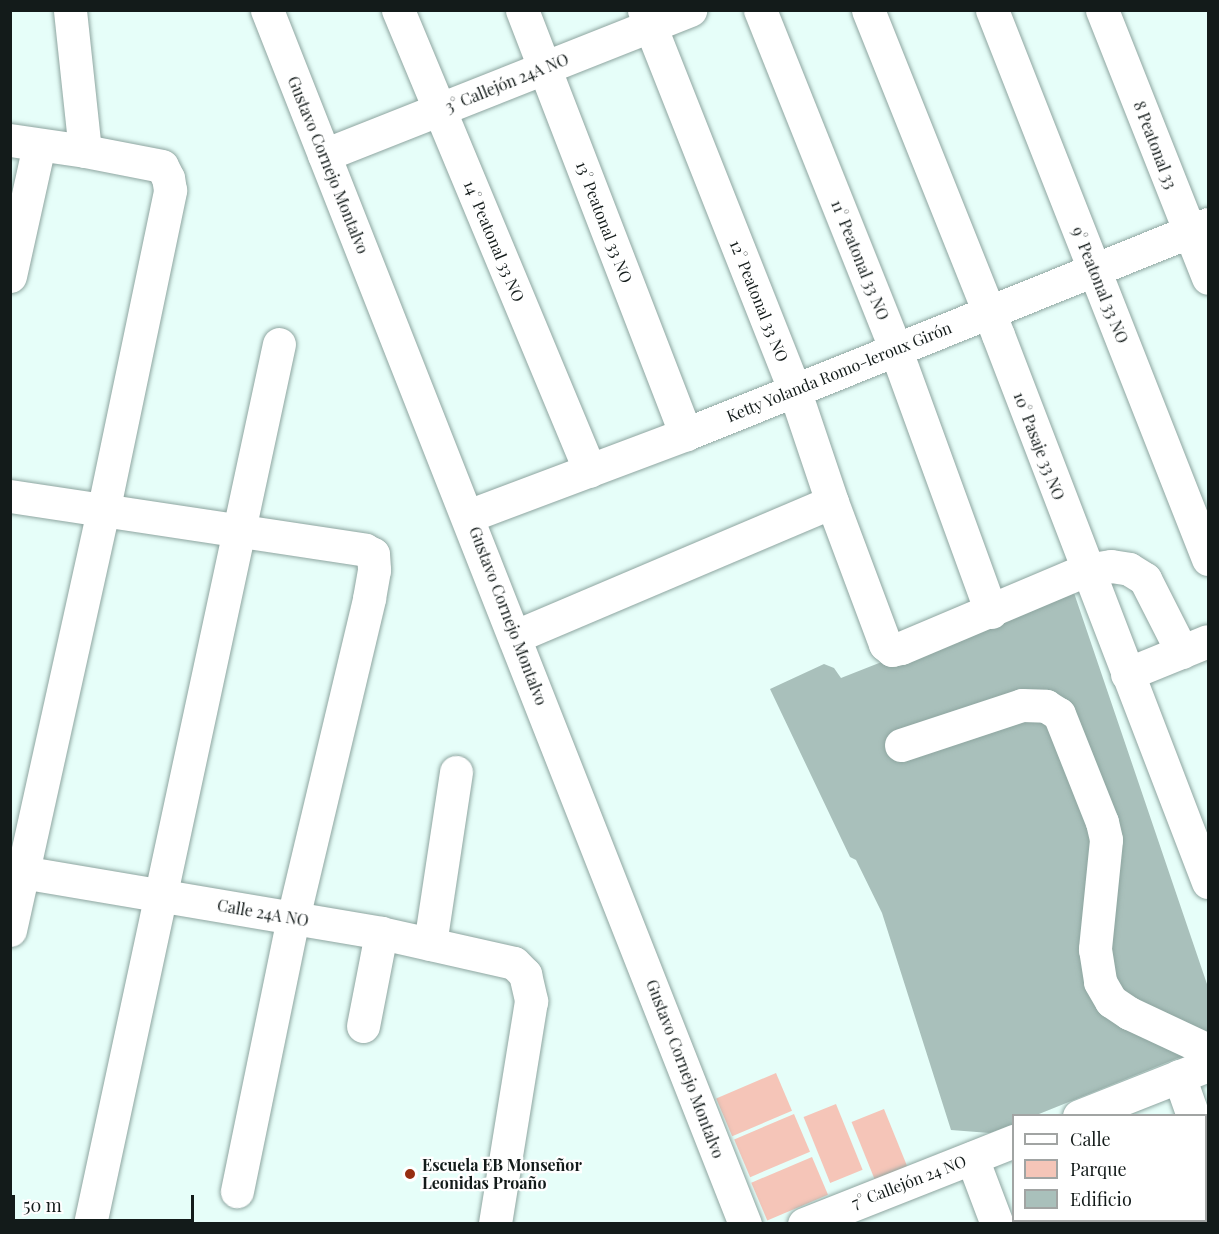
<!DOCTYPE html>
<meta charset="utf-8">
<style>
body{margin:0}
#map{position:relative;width:1219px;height:1234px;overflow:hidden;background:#e6fef9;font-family:"Playfair Display",serif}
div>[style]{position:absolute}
.green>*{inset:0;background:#f5c5b8;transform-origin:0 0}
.building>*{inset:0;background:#a9c0bb}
.roads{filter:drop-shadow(0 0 2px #8ea5a0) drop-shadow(0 0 2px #8ea5a0)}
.minor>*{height:33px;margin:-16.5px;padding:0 16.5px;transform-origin:16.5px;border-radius:16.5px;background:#fff}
.dots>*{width:16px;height:16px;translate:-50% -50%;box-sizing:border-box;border:3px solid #fff;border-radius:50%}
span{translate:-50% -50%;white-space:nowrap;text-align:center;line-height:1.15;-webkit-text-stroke:4.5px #fff;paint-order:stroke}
.street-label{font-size:16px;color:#131b1a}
.poi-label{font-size:16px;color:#131b1a;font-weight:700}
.left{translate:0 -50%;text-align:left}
.frame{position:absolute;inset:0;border:12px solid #131b1a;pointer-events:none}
.legend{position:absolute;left:1012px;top:1114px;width:195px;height:108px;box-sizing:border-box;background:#fff;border:2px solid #a1a4a3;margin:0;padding:8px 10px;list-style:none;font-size:18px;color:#131b1a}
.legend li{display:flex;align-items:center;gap:12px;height:30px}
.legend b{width:30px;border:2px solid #a1a4a3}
.scale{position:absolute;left:12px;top:1195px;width:182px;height:27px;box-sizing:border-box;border:3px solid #131b1a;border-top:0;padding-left:8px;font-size:18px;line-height:21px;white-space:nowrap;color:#131b1a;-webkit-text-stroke:4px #fff;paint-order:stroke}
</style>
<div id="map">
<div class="green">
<div style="left:776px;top:1073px;width:41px;height:65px;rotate:67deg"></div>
<div style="left:836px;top:1104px;width:71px;height:35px;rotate:68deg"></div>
<div style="left:884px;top:1109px;width:71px;height:35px;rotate:68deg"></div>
<div style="left:794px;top:1114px;width:41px;height:65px;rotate:67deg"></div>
<div style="left:812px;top:1157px;width:41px;height:66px;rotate:67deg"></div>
</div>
<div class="building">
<div style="clip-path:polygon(1072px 587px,1208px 987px,1208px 1046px,1034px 1116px,1014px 1116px,1014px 1124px,990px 1133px,951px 1130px,882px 913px,856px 860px,850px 857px,770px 689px,824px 664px,834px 668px,841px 678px)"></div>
</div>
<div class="roads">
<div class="minor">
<div style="left:267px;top:10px;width:1305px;rotate:68.51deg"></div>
<div style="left:398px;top:10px;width:499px;rotate:67.4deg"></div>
<div style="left:522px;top:10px;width:455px;rotate:68.9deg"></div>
<div style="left:644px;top:10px;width:408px;rotate:68.4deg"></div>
<div style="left:794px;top:389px;width:119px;rotate:71.4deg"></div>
<div style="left:832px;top:502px;width:152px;rotate:69.5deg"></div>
<div style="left:885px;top:644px;width:9px;rotate:41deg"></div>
<div style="left:892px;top:650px;width:9px;rotate:-13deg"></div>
<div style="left:901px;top:648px;width:201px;rotate:-22.9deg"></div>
<div style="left:1086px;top:570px;width:25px;rotate:-9deg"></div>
<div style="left:1111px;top:566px;width:18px;rotate:9deg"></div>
<div style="left:1129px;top:569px;width:19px;rotate:32deg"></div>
<div style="left:1145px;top:579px;width:82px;rotate:63.1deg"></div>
<div style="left:760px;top:10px;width:364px;rotate:68.2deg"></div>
<div style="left:895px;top:348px;width:281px;rotate:70deg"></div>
<div style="left:868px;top:10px;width:350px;rotate:68.2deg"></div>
<div style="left:998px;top:335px;width:586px;rotate:69deg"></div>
<div style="left:992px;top:10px;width:590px;rotate:68.52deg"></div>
<div style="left:1102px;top:10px;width:288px;rotate:68.4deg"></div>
<div style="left:10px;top:140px;width:76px;rotate:8.3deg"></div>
<div style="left:85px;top:151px;width:142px;rotate:-96.1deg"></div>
<div style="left:324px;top:155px;width:394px;rotate:-21.6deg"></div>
<div style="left:10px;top:276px;width:134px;rotate:-77.5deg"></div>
<div style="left:10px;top:496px;width:359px;rotate:8.6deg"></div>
<div style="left:365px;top:550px;width:9px;rotate:27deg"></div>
<div style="left:373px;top:554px;width:16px;rotate:86deg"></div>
<div style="left:374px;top:570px;width:29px;rotate:100deg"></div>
<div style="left:369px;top:599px;width:328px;rotate:103.4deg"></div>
<div style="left:293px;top:918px;width:279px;rotate:101.6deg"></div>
<div style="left:468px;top:516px;width:233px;rotate:-20.6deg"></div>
<div style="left:686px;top:434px;width:563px;rotate:-21.91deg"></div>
<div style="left:516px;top:636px;width:343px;rotate:-23deg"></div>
<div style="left:1127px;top:674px;width:87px;rotate:-22.2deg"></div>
<div style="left:901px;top:745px;width:127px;rotate:-18.3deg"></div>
<div style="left:1022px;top:705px;width:24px;rotate:2deg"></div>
<div style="left:1046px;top:706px;width:15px;rotate:32deg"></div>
<div style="left:1059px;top:714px;width:116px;rotate:68.3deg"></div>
<div style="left:1102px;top:822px;width:18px;rotate:77deg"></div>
<div style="left:1106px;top:840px;width:110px;rotate:95.8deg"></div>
<div style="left:1095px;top:949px;width:33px;rotate:81deg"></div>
<div style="left:1100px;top:982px;width:22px;rotate:60deg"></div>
<div style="left:1111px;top:1001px;width:22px;rotate:34deg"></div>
<div style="left:1129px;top:1013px;width:87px;rotate:25.1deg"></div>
<div style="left:10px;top:870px;width:376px;rotate:9.6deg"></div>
<div style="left:381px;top:933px;width:136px;rotate:12.7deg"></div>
<div style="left:514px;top:963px;width:16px;rotate:45deg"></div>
<div style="left:525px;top:974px;width:28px;rotate:77deg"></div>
<div style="left:531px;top:1001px;width:226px;rotate:99.2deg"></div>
<div style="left:10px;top:930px;width:428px;rotate:-77.5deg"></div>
<div style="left:103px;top:512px;width:329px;rotate:-78.2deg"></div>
<div style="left:170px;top:190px;width:12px;rotate:-99deg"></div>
<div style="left:168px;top:178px;width:13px;rotate:-117deg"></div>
<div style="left:162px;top:166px;width:78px;rotate:-169deg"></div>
<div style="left:430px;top:944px;width:174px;rotate:-81.4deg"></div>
<div style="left:363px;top:1026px;width:95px;rotate:-79deg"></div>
<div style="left:1179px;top:1076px;width:42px;rotate:70.7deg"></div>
<div style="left:1079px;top:1116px;width:139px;rotate:-21.6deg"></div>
<div style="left:1206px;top:1147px;width:8px;rotate:76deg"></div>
<div style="left:972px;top:1158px;width:71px;rotate:69.3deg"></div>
<div style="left:1111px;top:1220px;width:4px;rotate:76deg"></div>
<div style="left:90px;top:1224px;width:900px;rotate:-77.88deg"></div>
<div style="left:804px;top:1224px;width:226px;rotate:-21.6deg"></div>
</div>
</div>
<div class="dots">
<div style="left:410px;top:1174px;background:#962e10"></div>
</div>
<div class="street-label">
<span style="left:507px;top:83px;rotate:-22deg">3° Callejón 24A NO</span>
<span style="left:1155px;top:145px;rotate:69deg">8 Peatonal 33</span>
<span style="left:328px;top:165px;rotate:68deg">Gustavo Cornejo Montalvo</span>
<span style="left:604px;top:222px;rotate:69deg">13° Peatonal 33 NO</span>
<span style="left:494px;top:241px;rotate:67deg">14° Peatonal 33 NO</span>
<span style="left:860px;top:260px;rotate:68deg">11° Peatonal 33 NO</span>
<span style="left:1100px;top:285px;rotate:68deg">9° Peatonal 33 NO</span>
<span style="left:759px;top:301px;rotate:68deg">12° Peatonal 33 NO</span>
<span style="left:839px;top:372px;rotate:-22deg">Ketty Yolanda Romo-leroux Girón</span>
<span style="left:1039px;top:446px;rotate:69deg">10° Pasaje 33 NO</span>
<span style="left:508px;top:616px;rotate:69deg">Gustavo Cornejo Montalvo</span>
<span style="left:263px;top:913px;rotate:10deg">Calle 24A NO</span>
<span style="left:685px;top:1069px;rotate:69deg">Gustavo Cornejo Montalvo</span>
<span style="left:909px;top:1182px;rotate:-21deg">7° Callejón 24 NO</span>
</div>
<div class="poi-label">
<span class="left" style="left:422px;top:1174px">Escuela EB Monseñor<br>Leonidas Proaño</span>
</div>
<div class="frame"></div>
<ul class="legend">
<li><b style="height:8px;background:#fff"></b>Calle</li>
<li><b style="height:16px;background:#f5c5b8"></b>Parque</li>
<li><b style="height:16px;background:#a9c0bb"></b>Edificio</li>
</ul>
<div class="scale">50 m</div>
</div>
